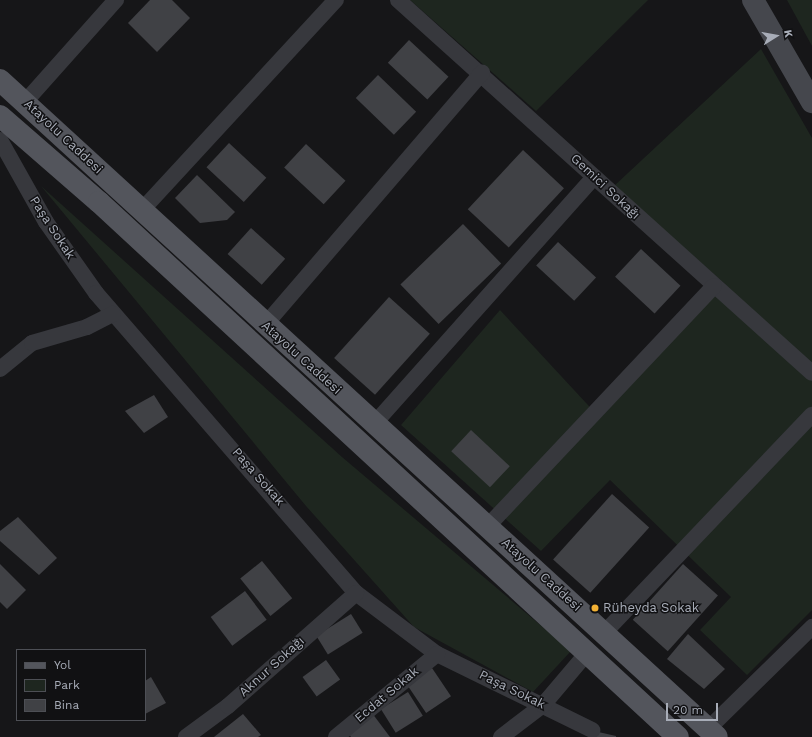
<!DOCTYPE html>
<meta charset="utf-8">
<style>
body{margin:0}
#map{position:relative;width:812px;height:737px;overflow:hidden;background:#161618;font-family:"Work Sans",sans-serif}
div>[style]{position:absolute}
.green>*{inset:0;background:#1e261f}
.building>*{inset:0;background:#404145;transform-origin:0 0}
.street>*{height:16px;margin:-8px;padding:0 8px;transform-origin:8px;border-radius:8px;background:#37383d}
.secondary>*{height:22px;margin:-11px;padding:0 11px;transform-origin:11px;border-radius:11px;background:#45474d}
.primary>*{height:22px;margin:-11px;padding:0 11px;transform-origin:11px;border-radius:11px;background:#53555c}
.dots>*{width:11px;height:11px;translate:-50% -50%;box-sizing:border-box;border:2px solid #111113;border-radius:50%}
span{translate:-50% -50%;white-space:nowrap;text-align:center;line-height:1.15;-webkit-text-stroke:3px #111113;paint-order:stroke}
.street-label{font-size:13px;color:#a8adb8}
.poi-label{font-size:13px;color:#a8adb8}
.left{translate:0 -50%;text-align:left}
.legend{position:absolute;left:16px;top:649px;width:130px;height:72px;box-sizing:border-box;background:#111113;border:1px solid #4d4f55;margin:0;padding:5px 7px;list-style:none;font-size:12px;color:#a8adb8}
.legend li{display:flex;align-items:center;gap:8px;height:20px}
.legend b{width:20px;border:1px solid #4d4f55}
.north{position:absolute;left:756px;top:16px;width:40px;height:40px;-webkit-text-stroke:3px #111113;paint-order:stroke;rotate:79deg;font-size:11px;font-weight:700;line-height:16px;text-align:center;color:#a8adb8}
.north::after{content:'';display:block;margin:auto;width:14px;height:18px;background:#a8adb8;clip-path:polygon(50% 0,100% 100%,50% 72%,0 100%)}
.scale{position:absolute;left:666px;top:703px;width:52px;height:18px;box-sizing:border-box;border:2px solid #a8adb8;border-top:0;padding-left:5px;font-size:12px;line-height:14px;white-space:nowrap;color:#a8adb8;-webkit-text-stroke:3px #111113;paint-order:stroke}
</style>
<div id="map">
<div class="green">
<div style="clip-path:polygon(410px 0,648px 0,536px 111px)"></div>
<div style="clip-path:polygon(787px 0,812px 0,812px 46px)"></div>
<div style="clip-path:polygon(761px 49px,812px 138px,812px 610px,747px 675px,700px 630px,731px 597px,610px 480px,541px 551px,401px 425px,500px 310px,600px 418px,725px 284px,614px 186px)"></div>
<div style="clip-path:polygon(41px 186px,342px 457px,571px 651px,533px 692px,414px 627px,306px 506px)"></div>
</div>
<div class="building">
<div style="clip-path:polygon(150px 0,172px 0,190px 18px,157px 52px,128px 23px)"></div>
<div style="left:409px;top:40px;width:54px;height:31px;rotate:43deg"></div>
<div style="left:378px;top:75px;width:53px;height:32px;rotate:44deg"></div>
<div style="left:229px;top:143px;width:51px;height:33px;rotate:43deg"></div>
<div style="left:306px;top:144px;width:54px;height:32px;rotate:43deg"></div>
<div style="left:523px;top:150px;width:56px;height:81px;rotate:43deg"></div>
<div style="clip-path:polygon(197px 175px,235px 212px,227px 220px,200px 223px,175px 198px)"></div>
<div style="left:463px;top:224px;width:55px;height:87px;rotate:46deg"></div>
<div style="left:251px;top:228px;width:46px;height:35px;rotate:42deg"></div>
<div style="left:558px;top:242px;width:52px;height:32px;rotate:43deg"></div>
<div style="left:641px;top:249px;width:54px;height:38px;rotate:43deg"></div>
<div style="left:389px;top:297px;width:55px;height:82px;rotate:42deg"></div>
<div style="clip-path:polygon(154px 395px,168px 417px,144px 433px,125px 411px)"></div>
<div style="left:471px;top:430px;width:53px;height:29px;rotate:43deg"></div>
<div style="left:612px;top:494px;width:50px;height:88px;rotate:42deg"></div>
<div style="clip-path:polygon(18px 517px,57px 558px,39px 575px,0 541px,0 531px)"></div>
<div style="left:262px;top:561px;width:48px;height:28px;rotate:51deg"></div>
<div style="clip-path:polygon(0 564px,26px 590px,7px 609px,0 602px)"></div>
<div style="left:683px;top:564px;width:47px;height:75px;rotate:42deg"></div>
<div style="left:245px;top:591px;width:36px;height:43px;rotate:53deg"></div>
<div style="left:351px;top:614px;width:22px;height:41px;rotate:58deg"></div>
<div style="clip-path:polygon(688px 634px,725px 669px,704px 689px,667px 659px)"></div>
<div style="left:326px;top:660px;width:24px;height:29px;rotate:54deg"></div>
<div style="left:432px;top:668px;width:34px;height:30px;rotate:56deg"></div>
<div style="clip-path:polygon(151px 677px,166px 703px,145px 714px,145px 681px)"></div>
<div style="left:408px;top:692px;width:28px;height:32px;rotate:58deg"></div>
<div style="clip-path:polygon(372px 713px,390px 737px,351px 737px,347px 732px)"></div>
<div style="clip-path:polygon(243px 714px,261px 735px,258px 737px,214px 737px)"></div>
<div style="clip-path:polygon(594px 731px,616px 736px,616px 737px,595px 737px)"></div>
</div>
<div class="street">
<div style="left:398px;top:0;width:557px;rotate:42.02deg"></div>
<div style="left:25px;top:102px;width:137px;rotate:-48.3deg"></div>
<div style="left:0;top:140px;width:94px;rotate:60.7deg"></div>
<div style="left:46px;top:222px;width:87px;rotate:54.8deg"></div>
<div style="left:96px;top:293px;width:397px;rotate:49.1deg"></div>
<div style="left:356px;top:593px;width:101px;rotate:37deg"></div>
<div style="left:437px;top:654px;width:173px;rotate:26.1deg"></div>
<div style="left:142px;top:210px;width:286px;rotate:-47.3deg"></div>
<div style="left:265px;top:325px;width:333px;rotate:-49.3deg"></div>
<div style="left:0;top:369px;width:41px;rotate:-39.1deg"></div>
<div style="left:32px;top:343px;width:57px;rotate:-16.2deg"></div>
<div style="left:87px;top:327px;width:29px;rotate:-27deg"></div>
<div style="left:374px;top:424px;width:331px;rotate:-48.3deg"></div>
<div style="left:487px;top:527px;width:331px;rotate:-46.7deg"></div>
<div style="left:605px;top:632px;width:300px;rotate:-46.4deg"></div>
<div style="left:708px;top:729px;width:146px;rotate:-44.4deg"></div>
<div style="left:186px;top:737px;width:52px;rotate:-36.4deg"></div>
<div style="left:228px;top:706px;width:171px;rotate:-41.4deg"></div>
<div style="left:336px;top:737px;width:131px;rotate:-39.4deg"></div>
<div style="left:501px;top:737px;width:53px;rotate:-37.3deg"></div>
<div style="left:543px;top:705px;width:68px;rotate:-49.8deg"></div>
</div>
<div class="secondary">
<div style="left:753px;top:0;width:118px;rotate:60deg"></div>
</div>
<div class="primary">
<div style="left:0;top:80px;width:972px;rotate:42.5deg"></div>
<div style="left:0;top:116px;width:131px;rotate:41deg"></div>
<div style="left:99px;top:202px;width:788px;rotate:42.74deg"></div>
</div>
<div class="dots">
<div style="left:595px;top:608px;background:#f2b134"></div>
</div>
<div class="street-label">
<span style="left:63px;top:137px;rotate:43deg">Atayolu Caddesi</span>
<span style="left:605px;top:187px;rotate:43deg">Gemici Sokağı</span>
<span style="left:52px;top:228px;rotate:57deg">Paşa Sokak</span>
<span style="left:301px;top:358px;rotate:42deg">Atayolu Caddesi</span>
<span style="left:258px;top:477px;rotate:49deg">Paşa Sokak</span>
<span style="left:541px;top:575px;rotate:42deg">Atayolu Caddesi</span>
<span style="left:272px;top:667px;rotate:-42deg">Aknur Sokağı</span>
<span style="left:512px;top:690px;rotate:26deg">Paşa Sokak</span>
<span style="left:387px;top:695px;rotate:-40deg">Ecdat Sokak</span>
</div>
<div class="poi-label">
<span class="left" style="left:603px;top:608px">Rüheyda Sokak</span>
</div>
<ul class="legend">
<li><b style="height:5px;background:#53555c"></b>Yol</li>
<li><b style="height:11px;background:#1e261f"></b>Park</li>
<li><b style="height:11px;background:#404145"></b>Bina</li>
</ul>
<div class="north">K</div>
<div class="scale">20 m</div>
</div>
